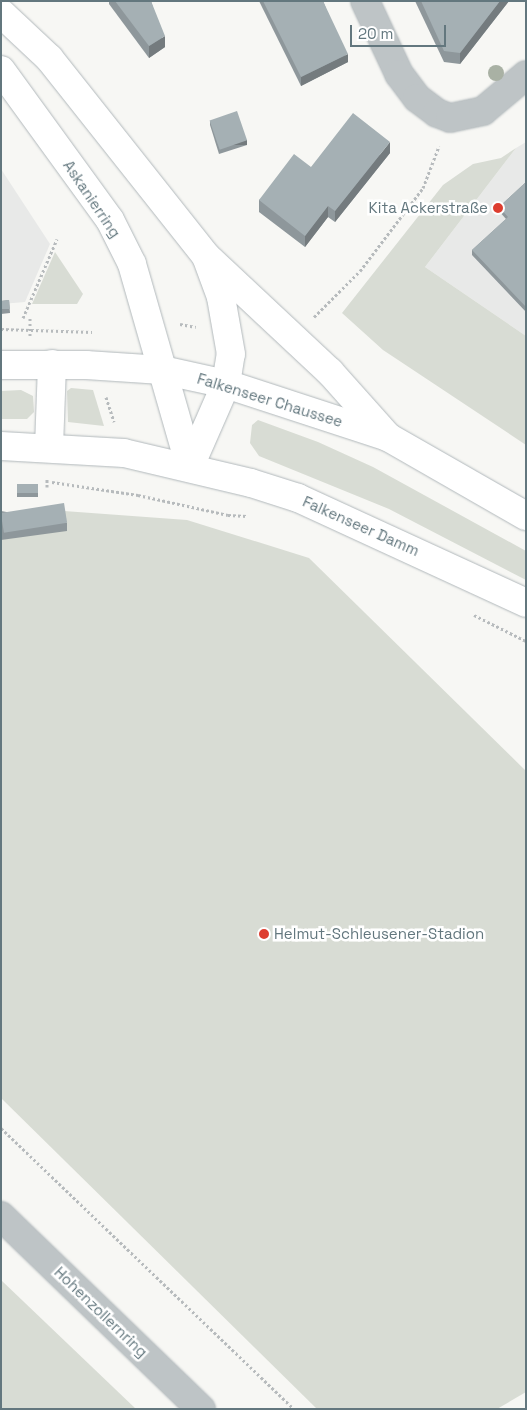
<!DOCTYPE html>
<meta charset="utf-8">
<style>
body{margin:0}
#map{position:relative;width:527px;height:1410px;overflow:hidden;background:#f7f7f4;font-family:"Space Grotesk",sans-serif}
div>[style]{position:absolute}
.built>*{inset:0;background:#e8e9e8}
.green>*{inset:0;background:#d8dcd4}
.path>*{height:3px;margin-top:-1.5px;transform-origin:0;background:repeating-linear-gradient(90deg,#b7bbbd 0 2.5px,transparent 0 5px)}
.roads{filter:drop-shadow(0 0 1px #b1b8bb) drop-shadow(0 0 1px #b1b8bb)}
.minor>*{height:28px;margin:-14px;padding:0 14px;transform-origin:14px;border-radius:14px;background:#bec4c6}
.secondary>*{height:28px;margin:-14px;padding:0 14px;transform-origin:14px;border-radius:14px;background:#fff}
.trees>*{width:16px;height:16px;margin:-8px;border-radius:50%;background:#a9b1a4}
.wall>*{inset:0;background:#8e979b;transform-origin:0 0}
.shaded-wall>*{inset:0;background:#747b7e;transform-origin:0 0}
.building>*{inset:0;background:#a5b0b4;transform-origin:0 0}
.dots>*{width:14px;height:14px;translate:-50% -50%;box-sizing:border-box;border:2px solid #fff;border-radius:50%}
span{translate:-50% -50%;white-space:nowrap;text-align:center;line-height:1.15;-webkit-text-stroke:5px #fff;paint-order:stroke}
.street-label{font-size:15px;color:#63777e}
.poi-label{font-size:15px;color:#63777e}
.right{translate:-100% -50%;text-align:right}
.left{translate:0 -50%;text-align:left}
.frame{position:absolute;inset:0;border:2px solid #63777e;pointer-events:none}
.scale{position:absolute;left:350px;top:25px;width:96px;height:22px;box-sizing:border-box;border:2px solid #63777e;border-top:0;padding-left:6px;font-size:15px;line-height:18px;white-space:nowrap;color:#63777e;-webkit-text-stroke:4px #fff;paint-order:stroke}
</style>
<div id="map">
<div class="built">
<div style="clip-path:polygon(526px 142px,526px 336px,425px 267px,516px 148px)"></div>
<div style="clip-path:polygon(1px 169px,50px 244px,25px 302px,1px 304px)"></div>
</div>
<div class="green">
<div style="clip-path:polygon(516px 148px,425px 267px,526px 336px,526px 445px,383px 350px,342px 313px,443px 185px,473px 164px,501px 158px)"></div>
<div style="clip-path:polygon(55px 252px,83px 294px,77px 304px,32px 304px)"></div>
<div style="clip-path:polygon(71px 388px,93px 390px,104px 426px,68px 422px,67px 391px)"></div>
<div style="clip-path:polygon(21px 390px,33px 396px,34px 412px,27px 419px,1px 419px,1px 391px)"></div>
<div style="clip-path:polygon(258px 420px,318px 442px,373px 467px,526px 551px,526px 580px,389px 509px,259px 456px,250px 443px,252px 425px)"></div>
<div style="clip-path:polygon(64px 511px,187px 520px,309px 558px,526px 771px,526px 1392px,497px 1409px,317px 1409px,1px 1098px,1px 520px)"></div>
<div style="clip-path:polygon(1px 1280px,136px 1409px,1px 1409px)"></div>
</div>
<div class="path">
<div style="left:314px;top:317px;width:65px;rotate:-45deg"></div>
<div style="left:360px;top:271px;width:104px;rotate:-52.8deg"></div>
<div style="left:423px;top:188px;width:45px;rotate:-69.1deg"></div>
<div style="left:23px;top:318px;width:86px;rotate:-66.7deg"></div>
<div style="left:180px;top:324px;width:16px;rotate:11deg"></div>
<div style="left:1px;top:329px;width:91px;rotate:1.9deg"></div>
<div style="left:30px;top:336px;width:19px;rotate:-90deg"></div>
<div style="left:106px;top:397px;width:26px;rotate:72deg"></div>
<div style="left:52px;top:482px;width:87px;rotate:8.6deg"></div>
<div style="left:138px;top:495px;width:92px;rotate:12.5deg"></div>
<div style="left:228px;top:515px;width:19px;rotate:3deg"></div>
<div style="left:47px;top:487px;width:8px;rotate:-90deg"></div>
<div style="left:474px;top:615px;width:58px;rotate:26.6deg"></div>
<div style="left:1px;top:1128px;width:406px;rotate:43.8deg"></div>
</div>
<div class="roads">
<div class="minor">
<div style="left:365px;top:1px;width:81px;rotate:65deg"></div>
<div style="left:399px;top:74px;width:30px;rotate:53deg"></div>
<div style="left:417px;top:98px;width:25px;rotate:37deg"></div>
<div style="left:437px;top:113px;width:14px;rotate:21deg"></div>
<div style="left:450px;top:118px;width:34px;rotate:-12deg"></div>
<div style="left:483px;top:111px;width:56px;rotate:-39.9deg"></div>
<div style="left:1px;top:1216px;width:278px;rotate:44deg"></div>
</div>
<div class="secondary">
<div style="left:1px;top:13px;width:66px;rotate:43.2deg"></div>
<div style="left:49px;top:58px;width:253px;rotate:51.6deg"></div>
<div style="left:206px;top:256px;width:170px;rotate:43.1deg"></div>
<div style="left:330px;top:372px;width:87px;rotate:48.3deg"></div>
<div style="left:1px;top:70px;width:185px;rotate:54deg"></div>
<div style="left:110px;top:220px;width:49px;rotate:63.4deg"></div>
<div style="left:132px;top:264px;width:210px;rotate:74deg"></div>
<div style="left:1px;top:365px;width:85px"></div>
<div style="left:86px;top:365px;width:76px;rotate:3.8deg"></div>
<div style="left:162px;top:370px;width:66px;rotate:12.3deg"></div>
<div style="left:226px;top:384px;width:170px;rotate:18.1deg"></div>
<div style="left:388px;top:437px;width:159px;rotate:29.8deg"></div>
<div style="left:1px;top:446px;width:123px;rotate:3.3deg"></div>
<div style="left:124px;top:453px;width:130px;rotate:13.3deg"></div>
<div style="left:251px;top:483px;width:49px;rotate:17.7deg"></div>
<div style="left:298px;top:498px;width:251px;rotate:24.7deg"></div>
<div style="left:49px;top:447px;width:83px;rotate:-87.9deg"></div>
<div style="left:190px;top:466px;width:90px;rotate:-66.3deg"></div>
<div style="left:226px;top:384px;width:30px;rotate:-81deg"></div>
<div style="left:231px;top:354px;width:58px;rotate:-100deg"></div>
<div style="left:221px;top:297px;width:40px;rotate:-110.2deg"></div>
</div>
</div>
<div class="trees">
<div style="left:496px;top:73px"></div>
</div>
<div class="wall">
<div style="clip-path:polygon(109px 1px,151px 1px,165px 47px,149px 58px,109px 4px)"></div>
<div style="clip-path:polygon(259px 1px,323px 1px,348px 62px,301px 86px)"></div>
<div style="clip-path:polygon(415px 1px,509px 1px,460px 64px,444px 62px)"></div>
<div style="clip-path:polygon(210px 121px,247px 145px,219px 154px,210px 125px)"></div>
<div style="clip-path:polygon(390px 153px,335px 222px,328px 217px,305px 247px,259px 212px,259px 200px,311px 167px)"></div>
<div style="clip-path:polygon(526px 182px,526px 312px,472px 255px,472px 250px,506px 219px,499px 211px,499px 207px)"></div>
<div style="clip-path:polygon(9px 300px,10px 313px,1px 314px,1px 301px)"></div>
<div style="left:38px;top:484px;width:13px;height:21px;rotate:90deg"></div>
<div style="clip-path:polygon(1px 511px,67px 523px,67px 531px,1px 540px)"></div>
</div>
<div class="shaded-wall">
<div style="clip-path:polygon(500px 1px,509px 1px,460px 64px,460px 53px)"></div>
<div style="clip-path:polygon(165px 36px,165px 47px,149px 58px,149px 46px)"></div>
<div style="clip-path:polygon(348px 54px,348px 62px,301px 86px,301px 77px)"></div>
<div style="left:247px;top:140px;width:5px;height:29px;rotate:90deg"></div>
<div style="clip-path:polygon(390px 142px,390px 153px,335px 222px,335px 211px)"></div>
<div style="clip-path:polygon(328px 206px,328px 217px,305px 247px,305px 236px)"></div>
</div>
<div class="building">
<div style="clip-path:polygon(115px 1px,151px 1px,165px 36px,149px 46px)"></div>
<div style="clip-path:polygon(263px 1px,323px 1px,348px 54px,301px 77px)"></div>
<div style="clip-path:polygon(421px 1px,500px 1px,460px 53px,444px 51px)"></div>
<div style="left:237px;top:111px;width:31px;height:29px;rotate:71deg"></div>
<div style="clip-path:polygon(353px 113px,390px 142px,335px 211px,328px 206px,305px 236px,259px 200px,294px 154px,311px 167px)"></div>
<div style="clip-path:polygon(526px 182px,526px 307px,472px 250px,508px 217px,499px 207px)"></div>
<div style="clip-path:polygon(9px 300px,10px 309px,1px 309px,1px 301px)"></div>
<div style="left:38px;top:484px;width:9px;height:21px;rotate:90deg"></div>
<div style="left:64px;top:503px;width:20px;height:64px;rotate:81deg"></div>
</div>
<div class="dots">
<div style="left:498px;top:208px;background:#dd3d2f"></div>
<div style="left:264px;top:934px;background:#dd3d2f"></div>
</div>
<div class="street-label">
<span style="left:92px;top:199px;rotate:56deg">Askanierring</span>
<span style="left:270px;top:400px;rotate:17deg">Falkenseer Chaussee</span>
<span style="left:361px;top:526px;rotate:24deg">Falkenseer Damm</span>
<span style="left:101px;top:1312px;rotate:44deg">Hohenzollernring</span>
</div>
<div class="poi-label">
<span class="right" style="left:488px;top:208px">Kita Ackerstraße</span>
<span class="left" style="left:274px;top:934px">Helmut-Schleusener-Stadion</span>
</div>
<div class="frame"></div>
<div class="scale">20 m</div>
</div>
